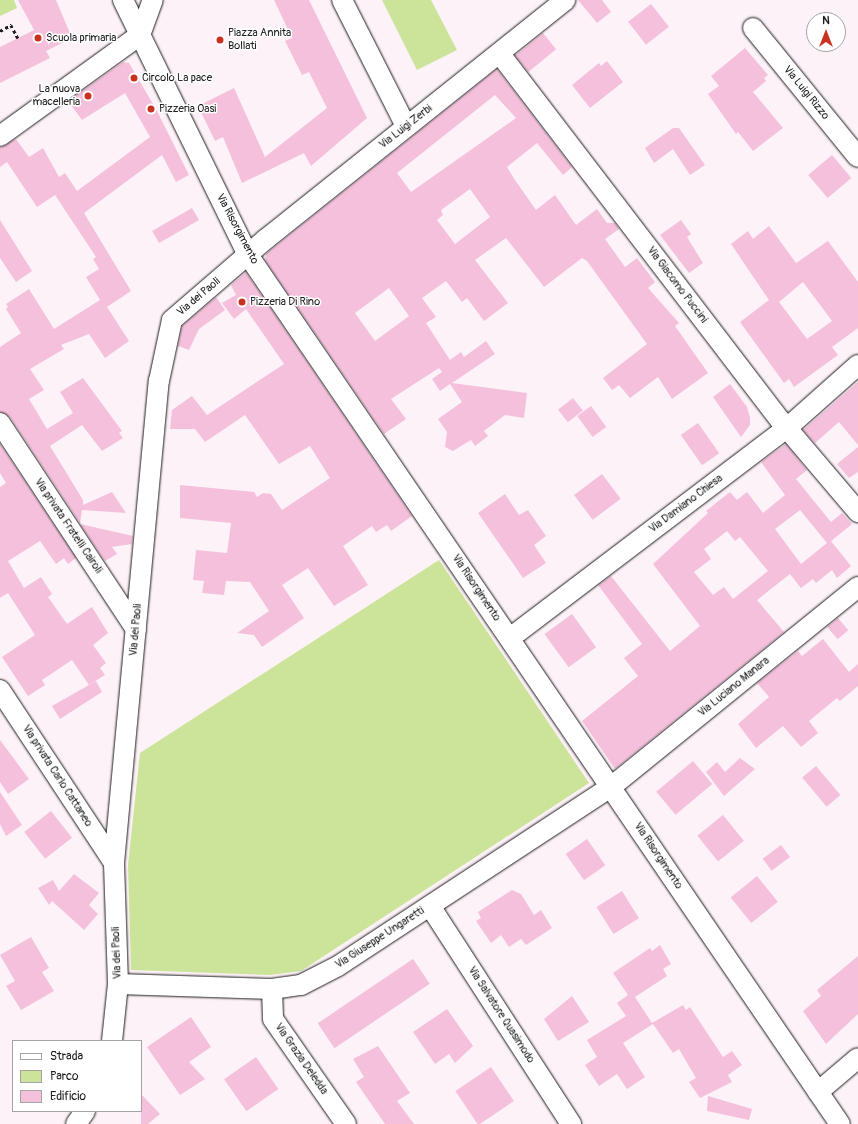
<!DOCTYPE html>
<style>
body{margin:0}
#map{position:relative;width:858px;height:1124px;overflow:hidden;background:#fdf2f8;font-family:Pangolin,sans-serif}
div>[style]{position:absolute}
.green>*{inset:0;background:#cbe49a}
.building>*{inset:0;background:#f5c0db;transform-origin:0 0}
.path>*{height:2.5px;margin-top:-1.25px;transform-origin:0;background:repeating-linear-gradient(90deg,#1c1c1c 0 3px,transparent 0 6px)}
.roads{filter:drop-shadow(0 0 1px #1c1c1c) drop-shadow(0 0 1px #1c1c1c)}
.minor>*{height:20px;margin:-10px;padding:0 10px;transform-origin:10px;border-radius:10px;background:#fff}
.dots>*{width:11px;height:11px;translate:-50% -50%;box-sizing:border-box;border:2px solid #fff;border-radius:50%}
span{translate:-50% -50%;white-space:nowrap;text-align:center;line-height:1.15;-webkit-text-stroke:3px #fff;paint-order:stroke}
.poi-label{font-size:11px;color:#1c1c1c}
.left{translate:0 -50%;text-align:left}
.right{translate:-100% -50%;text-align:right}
.street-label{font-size:11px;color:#1c1c1c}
.legend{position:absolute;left:12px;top:1040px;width:130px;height:72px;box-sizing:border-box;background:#fff;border:1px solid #a4a4a4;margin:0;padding:5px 7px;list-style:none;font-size:12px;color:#1c1c1c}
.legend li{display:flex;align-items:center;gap:8px;height:20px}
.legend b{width:20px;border:1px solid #a4a4a4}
.north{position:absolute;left:806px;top:12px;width:40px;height:40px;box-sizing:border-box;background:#fff;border:1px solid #a4a4a4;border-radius:50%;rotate:0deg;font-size:11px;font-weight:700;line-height:16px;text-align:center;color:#1c1c1c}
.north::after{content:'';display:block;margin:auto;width:14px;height:18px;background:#c8321e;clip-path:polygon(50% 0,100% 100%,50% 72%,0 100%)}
</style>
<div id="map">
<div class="green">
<div style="clip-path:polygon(0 0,14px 0,17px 8px,0 16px)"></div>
<div style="clip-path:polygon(382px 0,431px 0,457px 50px,417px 70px)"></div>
<div style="clip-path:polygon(439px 560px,589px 783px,301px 971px,270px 975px,131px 970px,128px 865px,140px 753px)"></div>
</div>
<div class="building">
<div style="clip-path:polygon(18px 0,56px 0,72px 38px,46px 51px,50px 58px,0 83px,0 47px,34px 30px)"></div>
<div style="clip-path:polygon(274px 0,309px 0,367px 118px,311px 166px,304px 153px,242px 183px,223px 137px,215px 141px,198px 106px,234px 88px,265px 157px,327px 108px,309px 72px,302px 75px,285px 41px,292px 38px)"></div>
<div style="clip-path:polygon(578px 0,602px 0,611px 12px,597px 23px)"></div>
<div style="left:651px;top:4px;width:29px;height:29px;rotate:52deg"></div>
<div style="left:543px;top:33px;width:21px;height:36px;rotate:51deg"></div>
<div style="clip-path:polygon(745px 48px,768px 75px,764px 78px,766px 81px,753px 92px,783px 128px,753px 151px,738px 132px,736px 134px,708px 94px,719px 86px,711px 76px)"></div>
<div style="clip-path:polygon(607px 61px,623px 82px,590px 108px,572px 85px,599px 63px,601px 66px)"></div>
<div style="clip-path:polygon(123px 62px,129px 63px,156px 109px,189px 175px,176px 182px,162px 155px,84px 213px,131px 291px,107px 307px,129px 341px,105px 358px,89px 334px,61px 345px,64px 349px,30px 369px,44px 390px,29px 399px,47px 429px,73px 413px,60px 392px,83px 378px,122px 431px,119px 433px,123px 438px,102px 451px,82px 425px,50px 446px,83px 500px,83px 505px,112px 492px,126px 513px,82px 510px,80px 523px,10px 417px,0 412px,0 347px,21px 333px,6px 309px,8px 307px,6px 304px,29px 289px,54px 329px,100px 300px,86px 277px,99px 269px,93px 259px,96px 257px,55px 195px,37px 207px,7px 162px,0 167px,0 147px,16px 139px,29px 157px,43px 148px,59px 177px,65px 173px,77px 191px,150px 137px,125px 93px,82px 120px,68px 101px)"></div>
<div style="clip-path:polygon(evenodd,497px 69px,572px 167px,563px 175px,537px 143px,507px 167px,515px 180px,536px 210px,555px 195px,576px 225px,597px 209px,607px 223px,615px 223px,619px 229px,605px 239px,625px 267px,637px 258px,655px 282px,648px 288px,679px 323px,675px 326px,708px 373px,672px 399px,658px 377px,630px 398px,619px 385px,612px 390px,603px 378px,647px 344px,587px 261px,582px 258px,544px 287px,506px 238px,475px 260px,508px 303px,484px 321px,467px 298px,462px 302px,446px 281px,422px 298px,436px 317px,426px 323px,450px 360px,461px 352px,464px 357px,486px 341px,495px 354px,452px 383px,527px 393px,524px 418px,505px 415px,484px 431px,488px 436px,475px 446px,471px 440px,453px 451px,445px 447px,447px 432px,438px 419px,462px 402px,450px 384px,440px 391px,432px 379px,442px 372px,439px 368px,391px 399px,406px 419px,384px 434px,265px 260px,266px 254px,273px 248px,497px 69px,495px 95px,516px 118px,411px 192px,397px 173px,495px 95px,497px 69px,470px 189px,490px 217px,455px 244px,437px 220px,443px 215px,441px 210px,470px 189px,497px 69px,389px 288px,409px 316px,375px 341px,355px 313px,389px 288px)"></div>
<div style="clip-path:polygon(673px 128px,679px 128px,705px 165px,690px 175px,673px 149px,654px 163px,645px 148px)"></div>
<div style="left:832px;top:155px;width:30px;height:31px;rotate:50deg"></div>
<div style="left:192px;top:208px;width:14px;height:46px;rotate:60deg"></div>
<div style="clip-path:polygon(0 220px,32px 271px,16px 282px,0 258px)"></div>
<div style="clip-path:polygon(681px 220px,691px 234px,687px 237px,703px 263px,689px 273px,660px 235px)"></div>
<div style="clip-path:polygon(evenodd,769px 226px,796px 263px,828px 241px,858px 282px,858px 328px,832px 347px,838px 355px,794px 387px,789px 379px,784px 383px,740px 322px,769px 300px,731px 244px,748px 231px,753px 239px,769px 226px,803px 282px,832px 321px,807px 339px,779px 302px,803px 282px)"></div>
<div style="clip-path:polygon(246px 272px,412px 516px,391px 531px,387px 525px,376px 532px,372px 526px,343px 546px,368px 585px,334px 606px,308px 568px,282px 585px,304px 618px,262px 647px,254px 635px,237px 633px,269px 611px,250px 582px,226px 581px,224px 595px,202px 593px,204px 581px,193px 580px,196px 550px,227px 553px,231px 523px,180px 518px,180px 485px,254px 492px,257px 497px,263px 493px,271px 494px,282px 510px,330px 478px,310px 446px,279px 464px,245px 415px,205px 442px,195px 429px,170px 429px,172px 410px,192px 396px,207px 415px,284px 364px,246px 309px,234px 319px,222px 303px,236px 295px,231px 285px)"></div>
<div style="clip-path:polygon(216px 297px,225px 310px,199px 329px,189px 350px,178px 346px,182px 326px)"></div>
<div style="clip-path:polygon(858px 382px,858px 445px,839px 422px,815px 443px,803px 430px)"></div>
<div style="clip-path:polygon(730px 384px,747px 407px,750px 418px,750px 425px,741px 437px,713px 397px)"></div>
<div style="left:573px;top:398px;width:16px;height:19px;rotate:52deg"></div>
<div style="left:591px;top:406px;width:26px;height:17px;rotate:54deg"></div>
<div style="left:698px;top:423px;width:37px;height:21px;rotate:55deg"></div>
<div style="clip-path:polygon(0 444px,76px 558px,68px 564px,64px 558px,56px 564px,40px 541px,8px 561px,24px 588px,41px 577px,52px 594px,48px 597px,67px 624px,92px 607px,108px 633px,93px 645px,106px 663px,100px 668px,105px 675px,89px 685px,72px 660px,42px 680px,45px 685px,28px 696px,2px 657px,35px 635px,8px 593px,0 598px,0 487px,6px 483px,0 473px)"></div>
<div style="clip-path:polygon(evenodd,786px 444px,807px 470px,796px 479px,831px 522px,842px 513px,852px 524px,831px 541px,851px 566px,837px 578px,832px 570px,816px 583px,813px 579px,801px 588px,790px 574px,757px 600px,784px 632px,615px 769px,582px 721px,638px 676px,624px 658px,642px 644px,598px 585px,611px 576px,670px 651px,700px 626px,653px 564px,708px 513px,706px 511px,730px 492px,737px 500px,747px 492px,763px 513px,785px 495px,761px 462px,786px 444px,800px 510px,827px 543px,801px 564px,775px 529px,800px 510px,786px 444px,727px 531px,735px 541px,740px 537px,768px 571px,733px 599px,724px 587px,713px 595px,694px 572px,711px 559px,704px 549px,727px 531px)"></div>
<div style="clip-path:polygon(858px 447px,858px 472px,849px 478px,837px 464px)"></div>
<div style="left:602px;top:474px;width:31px;height:35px;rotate:53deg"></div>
<div style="clip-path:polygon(505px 494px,519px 515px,528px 510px,546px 536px,534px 545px,546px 563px,523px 578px,478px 513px)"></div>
<div style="clip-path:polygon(80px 524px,133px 536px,132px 544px,112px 547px,117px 554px,105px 561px)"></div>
<div style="left:572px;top:614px;width:41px;height:34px;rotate:54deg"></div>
<div style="left:838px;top:618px;width:16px;height:14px;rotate:50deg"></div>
<div style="clip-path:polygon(823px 639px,849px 672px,858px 664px,858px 686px,840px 701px,837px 698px,809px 721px,818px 733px,801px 747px,783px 726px,756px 748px,738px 724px,769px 697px,757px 683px,798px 651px,802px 656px)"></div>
<div style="clip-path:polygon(96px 681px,102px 692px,60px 719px,52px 706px)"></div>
<div style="clip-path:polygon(0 740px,29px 779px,8px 794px,0 782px)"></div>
<div style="clip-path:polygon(740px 758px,755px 769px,724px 796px,706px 772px,717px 762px,725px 772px)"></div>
<div style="left:693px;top:761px;width:30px;height:48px;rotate:50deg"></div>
<div style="left:816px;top:766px;width:38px;height:18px;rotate:50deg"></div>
<div style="clip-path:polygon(0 792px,22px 825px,6px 836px,0 824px)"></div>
<div style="left:51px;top:811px;width:34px;height:34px;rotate:52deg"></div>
<div style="left:723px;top:815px;width:33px;height:33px;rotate:51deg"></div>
<div style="left:587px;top:839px;width:32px;height:26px;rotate:55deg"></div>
<div style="left:781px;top:845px;width:15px;height:23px;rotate:53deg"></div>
<div style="clip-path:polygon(74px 874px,99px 893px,89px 905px,98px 914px,84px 930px,52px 901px,49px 905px,38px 888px,53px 880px,59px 891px)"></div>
<div style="left:757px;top:876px;width:33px;height:34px;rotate:51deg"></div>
<div style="clip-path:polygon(512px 890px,521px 894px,534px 915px,541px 910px,552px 928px,526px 945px,521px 939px,509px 947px,501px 935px,491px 943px,476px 921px,481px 918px,478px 912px)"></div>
<div style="left:622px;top:891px;width:32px;height:30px;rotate:58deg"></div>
<div style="clip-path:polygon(31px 937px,49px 968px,42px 972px,54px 991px,21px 1010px,6px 986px,15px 981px,0 955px)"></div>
<div style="clip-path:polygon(660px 945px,671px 964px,663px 969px,667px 976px,635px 997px,652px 1023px,683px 1005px,686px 1010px,690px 1007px,723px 1057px,732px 1051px,742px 1065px,728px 1075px,732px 1082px,700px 1098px,689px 1082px,696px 1078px,679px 1049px,673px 1053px,653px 1024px,623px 1043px,645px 1077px,627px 1089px,617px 1074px,599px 1086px,585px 1065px,597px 1057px,587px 1040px,626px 1016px,617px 1003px,628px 995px,613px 973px,650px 948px,652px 951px)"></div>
<div style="clip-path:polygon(858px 956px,858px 1014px,826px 1044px,803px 1011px,821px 996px,817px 990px)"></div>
<div style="left:413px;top:959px;width:30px;height:115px;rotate:56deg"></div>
<div style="clip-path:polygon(572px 996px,589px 1022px,558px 1041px,544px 1019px)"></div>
<div style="clip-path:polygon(447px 1009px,473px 1046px,455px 1063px,449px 1054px,435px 1064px,413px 1032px)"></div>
<div style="clip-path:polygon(191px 1017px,211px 1047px,189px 1062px,205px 1079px,180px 1095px,147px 1047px)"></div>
<div style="clip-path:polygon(378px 1046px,410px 1093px,397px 1101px,414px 1124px,385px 1124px,356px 1082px,364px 1077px,353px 1059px)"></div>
<div style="left:256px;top:1057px;width:39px;height:39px;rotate:55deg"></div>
<div style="left:491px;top:1067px;width:41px;height:43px;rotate:56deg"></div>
<div style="clip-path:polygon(141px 1094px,160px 1114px,148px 1124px,141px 1124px)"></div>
<div style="clip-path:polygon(708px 1096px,752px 1109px,749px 1120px,707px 1111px)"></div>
</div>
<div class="path">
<div style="left:0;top:31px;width:13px;rotate:-29deg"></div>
<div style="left:11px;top:25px;width:15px;rotate:62deg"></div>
</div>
<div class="roads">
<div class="minor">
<div style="left:123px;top:0;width:284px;rotate:63.9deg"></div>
<div style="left:248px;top:255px;width:1051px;rotate:55.74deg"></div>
<div style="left:342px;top:0;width:141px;rotate:63.1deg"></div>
<div style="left:753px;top:28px;width:166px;rotate:50.9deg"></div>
<div style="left:140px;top:35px;width:37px;rotate:-70deg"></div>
<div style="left:500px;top:54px;width:461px;rotate:52.6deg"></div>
<div style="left:780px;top:420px;width:121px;rotate:49.7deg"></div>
<div style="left:0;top:136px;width:173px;rotate:-35.8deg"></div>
<div style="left:0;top:423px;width:247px;rotate:56.6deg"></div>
<div style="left:510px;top:638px;width:348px;rotate:-37.2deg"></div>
<div style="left:787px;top:428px;width:95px;rotate:-41.6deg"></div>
<div style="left:0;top:690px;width:207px;rotate:56.6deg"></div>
<div style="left:430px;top:906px;width:260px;rotate:57.1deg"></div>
<div style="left:118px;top:984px;width:154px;rotate:1.9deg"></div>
<div style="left:272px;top:989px;width:29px;rotate:-8deg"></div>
<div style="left:301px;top:985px;width:42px;rotate:-27.2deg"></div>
<div style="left:338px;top:966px;width:326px;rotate:-33.3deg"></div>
<div style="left:611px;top:787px;width:318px;rotate:-39deg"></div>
<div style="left:272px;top:989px;width:30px;rotate:88deg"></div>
<div style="left:273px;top:1019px;width:128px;rotate:55.2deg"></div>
<div style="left:112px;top:1041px;width:57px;rotate:-84deg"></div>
<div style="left:118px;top:984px;width:121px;rotate:-91.9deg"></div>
<div style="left:114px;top:863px;width:484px;rotate:-84.7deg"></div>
<div style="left:159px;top:381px;width:62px;rotate:-78deg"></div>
<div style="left:172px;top:320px;width:124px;rotate:-40.8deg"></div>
<div style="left:266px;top:239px;width:383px;rotate:-38.6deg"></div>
<div style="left:818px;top:1092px;width:52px;rotate:-40.4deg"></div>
<div style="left:76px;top:1124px;width:16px;rotate:-55deg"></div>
</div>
</div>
<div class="dots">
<div style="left:38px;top:38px;background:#c8321e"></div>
<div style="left:220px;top:40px;background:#c8321e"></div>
<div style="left:134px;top:78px;background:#c8321e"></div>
<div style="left:88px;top:96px;background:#c8321e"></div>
<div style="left:151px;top:109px;background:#c8321e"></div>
<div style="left:242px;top:302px;background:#c8321e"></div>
</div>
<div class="poi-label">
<span class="left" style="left:228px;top:40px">Piazza Annita<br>Bollati</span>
<span class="left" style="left:46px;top:38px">Scuola primaria</span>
<span class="left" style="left:142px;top:78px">Circolo La pace</span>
<span class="right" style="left:80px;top:96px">La nuova<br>macelleria</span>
<span class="left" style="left:159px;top:109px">Pizzeria Oasi</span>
<span class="left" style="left:250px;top:302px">Pizzeria Di Rino</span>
</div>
<div class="street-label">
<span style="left:806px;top:93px;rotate:51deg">Via Luigi Rizzo</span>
<span style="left:406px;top:127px;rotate:-38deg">Via Luigi Zerbi</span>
<span style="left:237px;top:229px;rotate:62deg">Via Risorgimento</span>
<span style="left:677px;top:285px;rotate:53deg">Via Giacomo Puccini</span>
<span style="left:199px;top:297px;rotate:-40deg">Via dei Paoli</span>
<span style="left:686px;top:504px;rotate:-37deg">Via Damiano Chiesa</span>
<span style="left:68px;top:526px;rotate:56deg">Via privata Fratelli Cairoli</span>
<span style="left:476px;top:588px;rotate:56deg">Via Risorgimento</span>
<span style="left:136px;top:630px;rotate:-85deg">Via dei Paoli</span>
<span style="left:734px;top:687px;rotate:-39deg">Via Luciano Manara</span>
<span style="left:57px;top:776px;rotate:57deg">Via privata Carlo Cattaneo</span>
<span style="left:658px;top:856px;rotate:56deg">Via Risorgimento</span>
<span style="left:380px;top:938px;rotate:-33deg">Via Giuseppe Ungaretti</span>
<span style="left:117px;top:953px;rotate:-92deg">Via dei Paoli</span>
<span style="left:501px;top:1015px;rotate:57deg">Via Salvatore Quasimodo</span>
<span style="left:301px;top:1059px;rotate:55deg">Via Grazia Deledda</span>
</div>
<ul class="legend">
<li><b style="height:5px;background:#fff"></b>Strada</li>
<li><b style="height:11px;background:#cbe49a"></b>Parco</li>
<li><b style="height:11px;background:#f5c0db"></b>Edificio</li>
</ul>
<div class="north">N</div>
</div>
